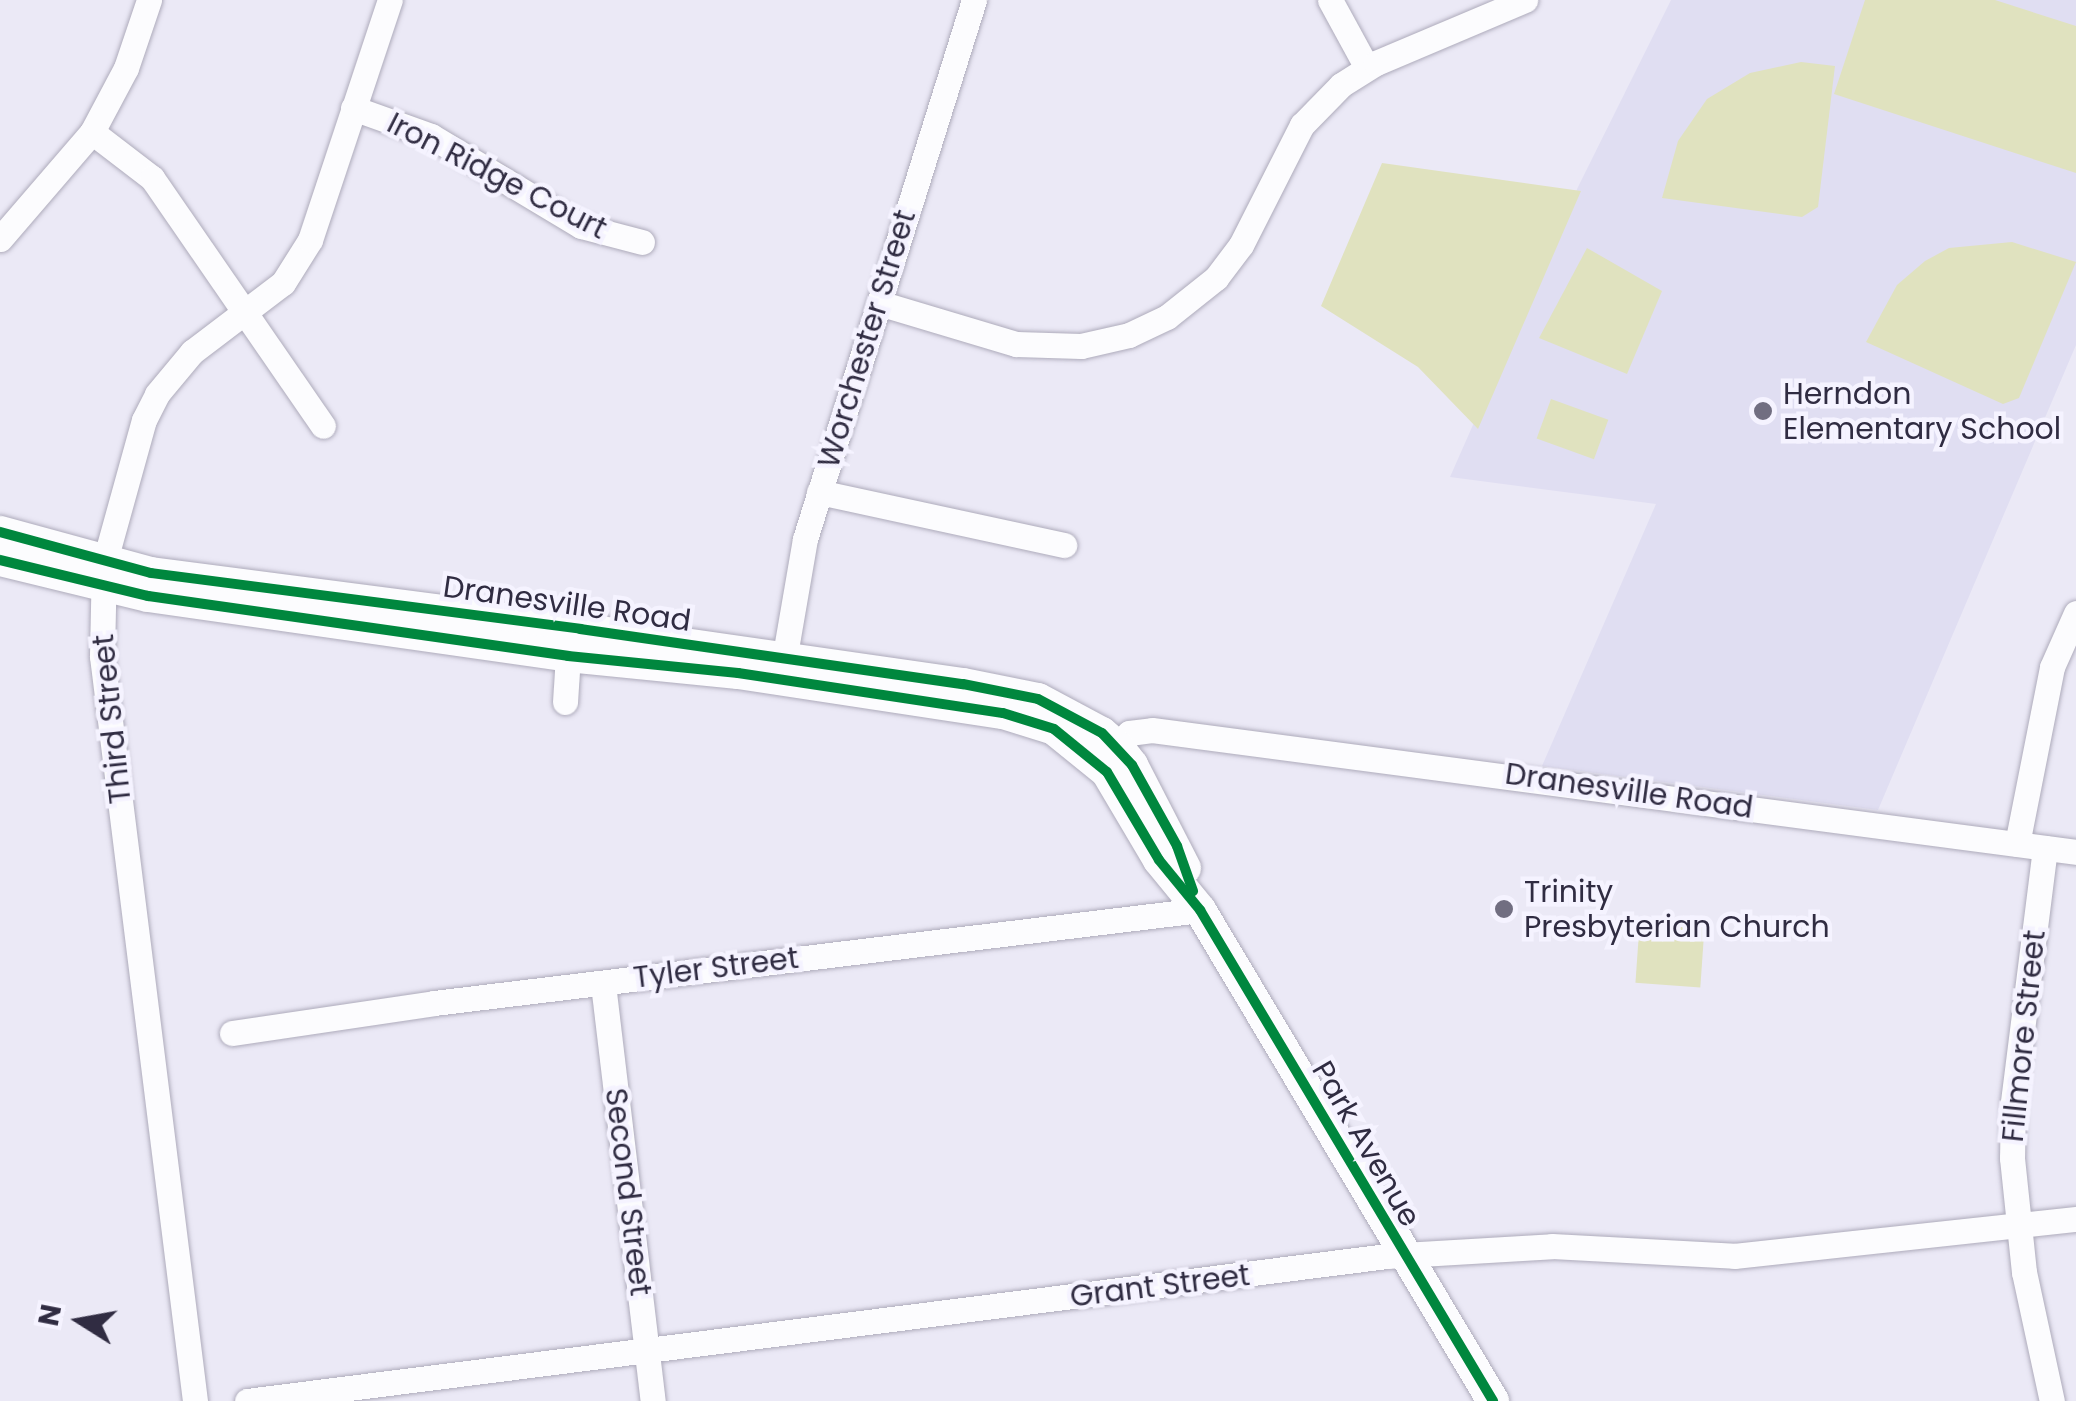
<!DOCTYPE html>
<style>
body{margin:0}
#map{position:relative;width:2076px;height:1401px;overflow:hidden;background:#ebe9f6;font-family:Poppins,sans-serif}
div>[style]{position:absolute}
.built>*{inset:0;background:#e0def2}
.green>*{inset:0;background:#e0e2bf;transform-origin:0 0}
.roads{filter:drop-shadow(0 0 2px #aeabbb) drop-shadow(0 0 2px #aeabbb)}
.minor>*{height:25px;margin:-12.5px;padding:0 12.5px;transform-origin:12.5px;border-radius:12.5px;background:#fcfcfe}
.major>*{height:32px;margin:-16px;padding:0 16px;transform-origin:16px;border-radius:16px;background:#fcfcfe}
.cycleway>*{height:10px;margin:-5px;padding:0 5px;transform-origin:5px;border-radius:5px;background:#00873e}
.dots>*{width:28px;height:28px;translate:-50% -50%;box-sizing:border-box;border:5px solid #f5f3ff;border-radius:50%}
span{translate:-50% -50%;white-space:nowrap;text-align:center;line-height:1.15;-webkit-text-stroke:9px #f5f3ff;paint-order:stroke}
.street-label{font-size:30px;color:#302c42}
.poi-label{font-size:30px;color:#302c42}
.left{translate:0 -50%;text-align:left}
.north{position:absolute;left:30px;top:1271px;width:100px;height:100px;-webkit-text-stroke:8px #f5f3ff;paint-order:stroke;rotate:281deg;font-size:28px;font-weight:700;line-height:40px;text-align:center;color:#302c42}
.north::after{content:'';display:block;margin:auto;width:35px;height:45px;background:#302c42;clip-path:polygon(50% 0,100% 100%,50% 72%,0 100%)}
</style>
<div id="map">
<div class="built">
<div style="clip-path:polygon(1671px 0,2076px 0,2076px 345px,1878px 810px,1542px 766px,1656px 504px,1450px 477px,1578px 187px)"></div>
</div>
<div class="green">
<div style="clip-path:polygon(1865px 0,1995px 0,2076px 26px,2076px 173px,1834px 94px)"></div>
<div style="clip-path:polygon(1801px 62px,1835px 66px,1818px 207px,1802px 217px,1662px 198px,1678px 141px,1707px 99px,1750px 73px)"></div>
<div style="clip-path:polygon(1382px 163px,1581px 191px,1478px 429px,1418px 367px,1321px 306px)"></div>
<div style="clip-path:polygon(2012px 242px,2076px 262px,2019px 398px,2003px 404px,1866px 342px,1897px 285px,1925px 261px,1949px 248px)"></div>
<div style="clip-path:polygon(1587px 248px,1662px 291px,1627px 374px,1539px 338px)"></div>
<div style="left:1551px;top:399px;width:61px;height:42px;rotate:20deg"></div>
<div style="left:1640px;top:918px;width:65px;height:65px;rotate:4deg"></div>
</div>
<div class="roads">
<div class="minor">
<div style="left:1330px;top:0;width:77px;rotate:61.4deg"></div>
<div style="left:353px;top:108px;width:83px;rotate:19.7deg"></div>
<div style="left:431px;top:136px;width:175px;rotate:31deg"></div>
<div style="left:581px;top:226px;width:63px;rotate:14.7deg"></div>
<div style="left:92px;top:132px;width:76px;rotate:37.5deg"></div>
<div style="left:152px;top:178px;width:301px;rotate:55.4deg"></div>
<div style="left:0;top:239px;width:141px;rotate:-49.3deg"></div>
<div style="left:92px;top:132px;width:72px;rotate:-62deg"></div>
<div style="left:126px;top:68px;width:72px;rotate:-71.3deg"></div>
<div style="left:879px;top:303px;width:143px;rotate:16.7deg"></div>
<div style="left:1016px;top:344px;width:65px;rotate:1.8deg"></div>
<div style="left:1081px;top:346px;width:49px;rotate:-12.9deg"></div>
<div style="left:1129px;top:335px;width:42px;rotate:-25.3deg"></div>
<div style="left:1167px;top:317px;width:63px;rotate:-38.5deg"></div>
<div style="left:1216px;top:278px;width:41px;rotate:-52.9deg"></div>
<div style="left:1241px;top:245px;width:135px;rotate:-63.1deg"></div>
<div style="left:1302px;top:125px;width:56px;rotate:-45.7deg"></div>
<div style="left:1341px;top:85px;width:41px;rotate:-32.2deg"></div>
<div style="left:1376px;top:63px;width:162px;rotate:-22.9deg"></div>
<div style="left:819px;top:492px;width:251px;rotate:12.2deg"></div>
<div style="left:782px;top:672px;width:135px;rotate:-80.2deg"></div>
<div style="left:805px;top:539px;width:565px;rotate:-72.59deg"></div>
<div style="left:565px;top:702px;width:46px;rotate:-86.3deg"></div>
<div style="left:1111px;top:762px;width:34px;rotate:-58deg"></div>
<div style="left:1129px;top:733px;width:23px;rotate:-7deg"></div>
<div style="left:1152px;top:730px;width:932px;rotate:7.52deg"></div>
<div style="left:2017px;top:844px;width:180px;rotate:-78.8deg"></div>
<div style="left:2052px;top:667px;width:59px;rotate:-66deg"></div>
<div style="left:2045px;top:848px;width:257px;rotate:97.2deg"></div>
<div style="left:2013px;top:1103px;width:55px;rotate:91deg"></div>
<div style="left:2012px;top:1158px;width:115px;rotate:84deg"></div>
<div style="left:2024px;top:1272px;width:132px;rotate:77.8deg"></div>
<div style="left:603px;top:984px;width:420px;rotate:83.2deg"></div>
<div style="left:232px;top:1033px;width:204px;rotate:-8.4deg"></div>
<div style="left:434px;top:1003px;width:772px;rotate:-6.92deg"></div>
<div style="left:195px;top:1401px;width:751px;rotate:-97.12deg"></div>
<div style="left:102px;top:656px;width:92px;rotate:-88.8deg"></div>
<div style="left:104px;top:564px;width:149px;rotate:-74.5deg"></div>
<div style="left:144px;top:420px;width:29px;rotate:-63deg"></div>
<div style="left:157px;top:394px;width:55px;rotate:-50.2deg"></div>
<div style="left:192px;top:352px;width:114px;rotate:-37.2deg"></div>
<div style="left:283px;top:283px;width:51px;rotate:-57.9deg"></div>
<div style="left:310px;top:240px;width:253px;rotate:-71.6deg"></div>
<div style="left:247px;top:1401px;width:1148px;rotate:-7.25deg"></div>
<div style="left:1386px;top:1256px;width:166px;rotate:-3.4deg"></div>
<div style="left:1552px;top:1246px;width:182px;rotate:3.1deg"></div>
<div style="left:1734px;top:1256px;width:344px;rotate:-6.2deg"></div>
</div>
<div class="major">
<div style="left:0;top:532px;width:156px;rotate:15.2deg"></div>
<div style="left:151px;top:573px;width:433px;rotate:7.4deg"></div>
<div style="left:580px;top:629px;width:387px;rotate:8.2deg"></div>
<div style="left:963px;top:684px;width:76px;rotate:11.3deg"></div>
<div style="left:1038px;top:699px;width:72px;rotate:28deg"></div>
<div style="left:1102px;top:733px;width:21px;rotate:41deg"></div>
<div style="left:1118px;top:747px;width:23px;rotate:52deg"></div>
<div style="left:1132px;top:765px;width:116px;rotate:62.8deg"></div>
<div style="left:0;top:560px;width:152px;rotate:13.7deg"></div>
<div style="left:148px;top:596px;width:424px;rotate:8.1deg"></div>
<div style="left:568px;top:656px;width:171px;rotate:5.7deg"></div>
<div style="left:738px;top:673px;width:268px;rotate:8.6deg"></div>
<div style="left:1003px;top:713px;width:53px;rotate:17.4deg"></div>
<div style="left:1054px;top:729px;width:68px;rotate:39.1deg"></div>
<div style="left:1107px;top:772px;width:102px;rotate:59.4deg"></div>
<div style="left:1159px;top:860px;width:65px;rotate:50.6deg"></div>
<div style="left:1200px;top:910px;width:572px;rotate:59.17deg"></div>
</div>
</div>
<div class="cycleway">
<div style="left:0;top:532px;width:156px;rotate:15.2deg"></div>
<div style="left:151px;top:573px;width:433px;rotate:7.4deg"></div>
<div style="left:580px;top:629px;width:387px;rotate:8.2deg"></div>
<div style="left:963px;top:684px;width:76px;rotate:11.3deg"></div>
<div style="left:1038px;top:699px;width:72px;rotate:28deg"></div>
<div style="left:1102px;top:733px;width:44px;rotate:46.8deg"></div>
<div style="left:1132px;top:765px;width:93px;rotate:60.9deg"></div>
<div style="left:1177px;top:846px;width:48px;rotate:70.4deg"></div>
<div style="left:0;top:560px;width:152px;rotate:13.7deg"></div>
<div style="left:148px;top:596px;width:424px;rotate:8.1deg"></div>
<div style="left:568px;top:656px;width:171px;rotate:5.7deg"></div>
<div style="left:738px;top:673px;width:268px;rotate:8.6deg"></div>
<div style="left:1003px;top:713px;width:53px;rotate:17.4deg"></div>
<div style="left:1054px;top:729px;width:68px;rotate:39.1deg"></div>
<div style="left:1107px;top:772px;width:102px;rotate:59.4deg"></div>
<div style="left:1159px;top:860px;width:65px;rotate:50.6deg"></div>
<div style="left:1200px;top:910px;width:572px;rotate:59.17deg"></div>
</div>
<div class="dots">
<div style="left:1763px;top:411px;background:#716e81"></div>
<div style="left:1504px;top:909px;background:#716e81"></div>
</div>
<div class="street-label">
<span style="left:497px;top:176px;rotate:27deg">Iron Ridge Court</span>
<span style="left:867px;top:339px;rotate:-73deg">Worchester Street</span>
<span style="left:567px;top:604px;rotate:8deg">Dranesville Road</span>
<span style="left:112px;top:719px;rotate:-96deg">Third Street</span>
<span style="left:1629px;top:791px;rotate:8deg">Dranesville Road</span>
<span style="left:716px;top:968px;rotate:-7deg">Tyler Street</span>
<span style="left:2024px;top:1036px;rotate:-84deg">Fillmore Street</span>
<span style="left:1366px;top:1144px;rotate:60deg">Park Avenue</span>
<span style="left:628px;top:1192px;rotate:83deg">Second Street</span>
<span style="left:1160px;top:1286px;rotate:-7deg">Grant Street</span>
</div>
<div class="poi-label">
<span class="left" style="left:1783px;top:411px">Herndon<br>Elementary School</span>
<span class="left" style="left:1524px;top:909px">Trinity<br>Presbyterian Church</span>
</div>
<div class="north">N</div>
</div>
